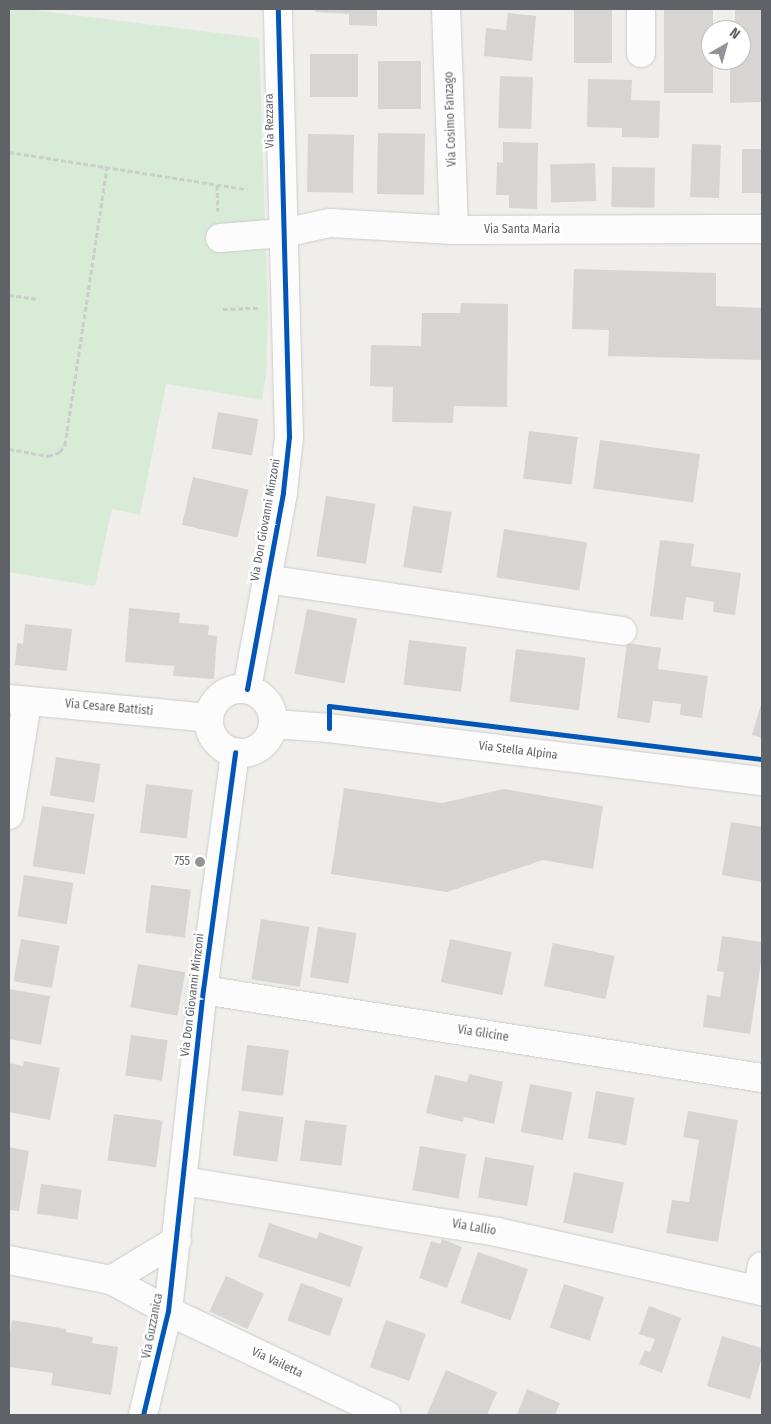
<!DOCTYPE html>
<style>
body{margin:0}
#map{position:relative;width:771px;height:1424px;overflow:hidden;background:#efeeea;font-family:"Fira Sans Condensed",sans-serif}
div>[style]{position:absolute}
.green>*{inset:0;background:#d8ebd6}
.building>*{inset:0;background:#d6d5d3;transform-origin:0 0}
.path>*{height:3px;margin-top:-1.5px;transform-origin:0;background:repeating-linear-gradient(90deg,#cacfcc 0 5px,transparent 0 7.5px)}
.roads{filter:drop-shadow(0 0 1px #cbcccc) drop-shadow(0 0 1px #cbcccc)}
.minor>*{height:28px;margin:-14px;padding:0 14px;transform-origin:14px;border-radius:14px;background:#fdfcfc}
.minor>.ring{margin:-14px;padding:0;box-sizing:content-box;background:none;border:28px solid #fdfcfc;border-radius:50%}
.cycleway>*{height:5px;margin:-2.5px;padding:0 2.5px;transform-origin:2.5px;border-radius:2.5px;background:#0057b8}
.dots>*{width:14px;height:14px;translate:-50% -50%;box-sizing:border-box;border:2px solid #fff;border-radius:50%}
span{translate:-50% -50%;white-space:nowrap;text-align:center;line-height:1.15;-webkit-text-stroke:5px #fff;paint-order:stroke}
.street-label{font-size:12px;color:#5f6368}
.poi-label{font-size:12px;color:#5f6368}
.right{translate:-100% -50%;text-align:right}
.frame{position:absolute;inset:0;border:10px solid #5f6368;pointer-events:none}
.north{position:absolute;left:701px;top:20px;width:50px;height:50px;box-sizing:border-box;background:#fff;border:1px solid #bfc1c3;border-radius:50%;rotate:38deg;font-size:14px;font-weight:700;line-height:20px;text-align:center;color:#5f6368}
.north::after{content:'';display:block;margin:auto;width:18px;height:22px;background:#919496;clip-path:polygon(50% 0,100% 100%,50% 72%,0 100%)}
</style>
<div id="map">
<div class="green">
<div style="clip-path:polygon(9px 9px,25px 9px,259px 38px,268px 313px,266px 375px,262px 400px,166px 384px,140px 515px,112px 509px,95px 586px,9px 572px)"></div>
</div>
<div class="building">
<div style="clip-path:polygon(316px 9px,377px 9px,377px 26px,349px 25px,349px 14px,315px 12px)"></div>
<div style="left:574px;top:9px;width:38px;height:54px"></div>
<div style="left:664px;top:9px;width:49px;height:84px"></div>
<div style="clip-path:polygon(735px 9px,762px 9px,762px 102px,730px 103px,730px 60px,741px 60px,741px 30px,735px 30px)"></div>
<div style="clip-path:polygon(508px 13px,536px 16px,532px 61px,484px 56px,486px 28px,506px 30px)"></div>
<div style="left:358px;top:54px;width:43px;height:48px;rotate:90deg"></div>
<div style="left:378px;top:61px;width:43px;height:48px"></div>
<div style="left:500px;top:76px;width:33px;height:52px;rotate:2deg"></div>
<div style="clip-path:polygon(588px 79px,632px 80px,631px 100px,660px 101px,659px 138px,622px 137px,622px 128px,587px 127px)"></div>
<div style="left:378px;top:133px;width:47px;height:61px;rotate:1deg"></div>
<div style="left:308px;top:134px;width:46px;height:58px;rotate:1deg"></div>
<div style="clip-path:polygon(503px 142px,538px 143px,537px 209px,509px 208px,509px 195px,496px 195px,497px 162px,503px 163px)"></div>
<div style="left:692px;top:144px;width:29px;height:53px;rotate:2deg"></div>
<div style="left:762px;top:149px;width:44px;height:20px;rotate:90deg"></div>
<div style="left:595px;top:163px;width:38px;height:45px;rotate:88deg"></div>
<div style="left:612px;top:167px;width:43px;height:40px;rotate:1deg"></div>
<div style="clip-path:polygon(574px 269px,716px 273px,716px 306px,762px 308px,762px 360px,608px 356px,609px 330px,572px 329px)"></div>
<div style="clip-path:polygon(461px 303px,508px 304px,507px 407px,454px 406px,453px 423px,392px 422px,393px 387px,370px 386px,371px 345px,421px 346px,422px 313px,460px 313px)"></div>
<div style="left:218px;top:412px;width:41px;height:37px;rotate:10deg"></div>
<div style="left:529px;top:431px;width:49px;height:48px;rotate:7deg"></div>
<div style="left:600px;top:440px;width:101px;height:49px;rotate:8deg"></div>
<div style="left:193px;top:477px;width:57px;height:49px;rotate:13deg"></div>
<div style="left:326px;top:496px;width:50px;height:61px;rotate:9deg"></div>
<div style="left:413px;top:506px;width:39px;height:62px;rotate:9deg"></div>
<div style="left:504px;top:529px;width:84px;height:49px;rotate:9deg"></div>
<div style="clip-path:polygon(660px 540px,694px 544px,691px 566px,741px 573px,735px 615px,713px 612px,714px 602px,686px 597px,683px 620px,650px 616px)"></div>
<div style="clip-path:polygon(129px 608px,180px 613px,179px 623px,209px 625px,208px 635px,217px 636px,214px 679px,173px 676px,174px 666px,125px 662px)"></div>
<div style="left:307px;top:609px;width:51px;height:66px;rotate:11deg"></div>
<div style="clip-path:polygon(25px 624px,72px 629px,67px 671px,15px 665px,17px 643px,23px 644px)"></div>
<div style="left:409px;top:640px;width:58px;height:45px;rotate:7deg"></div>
<div style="clip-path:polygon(627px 643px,661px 648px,658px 669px,708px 676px,702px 718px,680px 715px,681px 704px,653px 701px,650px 723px,617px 718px)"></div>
<div style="left:516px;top:649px;width:70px;height:53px;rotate:7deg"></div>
<div style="clip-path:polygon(762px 701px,762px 738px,752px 735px)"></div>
<div style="left:56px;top:757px;width:45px;height:39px;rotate:9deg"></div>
<div style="left:146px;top:784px;width:47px;height:49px;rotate:7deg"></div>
<div style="clip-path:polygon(344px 788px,442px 803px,504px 789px,603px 806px,593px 869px,543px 860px,447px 892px,331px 874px)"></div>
<div style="left:42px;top:806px;width:53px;height:61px;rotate:9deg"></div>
<div style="clip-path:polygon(731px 822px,762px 827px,762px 882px,722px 875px)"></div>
<div style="left:24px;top:875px;width:50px;height:42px;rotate:9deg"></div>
<div style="left:151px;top:885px;width:40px;height:48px;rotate:7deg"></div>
<div style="left:261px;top:919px;width:49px;height:61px;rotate:9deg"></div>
<div style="left:318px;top:927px;width:39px;height:51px;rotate:9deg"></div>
<div style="clip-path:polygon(722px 936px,762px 942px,762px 956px,750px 1034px,703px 1027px,707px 995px,720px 997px,724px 972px,717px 971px)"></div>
<div style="left:21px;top:939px;width:39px;height:43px;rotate:10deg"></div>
<div style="left:450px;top:939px;width:63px;height:44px;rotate:12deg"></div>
<div style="left:553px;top:943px;width:63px;height:44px;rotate:12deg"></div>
<div style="left:138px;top:964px;width:48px;height:44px;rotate:10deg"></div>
<div style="clip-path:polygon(9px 989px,50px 996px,41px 1045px,9px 1039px)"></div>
<div style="left:131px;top:1035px;width:37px;height:41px;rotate:8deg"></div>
<div style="left:247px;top:1045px;width:42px;height:46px;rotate:7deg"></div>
<div style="clip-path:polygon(24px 1061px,60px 1068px,50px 1120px,9px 1112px,9px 1063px,23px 1066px)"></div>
<div style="clip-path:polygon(469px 1074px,503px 1082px,494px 1124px,464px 1117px,463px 1122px,426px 1113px,435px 1075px,467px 1082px)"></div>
<div style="left:530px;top:1084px;width:43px;height:49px;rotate:11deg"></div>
<div style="left:596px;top:1091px;width:39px;height:48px;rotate:10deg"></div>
<div style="left:239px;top:1111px;width:45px;height:45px;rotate:8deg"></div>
<div style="clip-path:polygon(688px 1111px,738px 1120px,718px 1242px,666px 1233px,672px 1200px,689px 1202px,699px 1140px,683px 1137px)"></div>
<div style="left:114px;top:1114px;width:49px;height:47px;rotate:8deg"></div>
<div style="left:305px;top:1120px;width:42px;height:41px;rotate:7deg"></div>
<div style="left:420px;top:1146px;width:47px;height:45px;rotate:10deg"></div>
<div style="clip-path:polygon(9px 1147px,29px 1151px,19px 1211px,9px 1210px)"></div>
<div style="left:485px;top:1157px;width:50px;height:41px;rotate:10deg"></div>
<div style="left:574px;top:1172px;width:51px;height:52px;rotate:12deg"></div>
<div style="left:41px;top:1184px;width:41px;height:30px;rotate:8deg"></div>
<div style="clip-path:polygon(269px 1223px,317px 1239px,319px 1232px,363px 1247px,350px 1287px,258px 1257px)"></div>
<div style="clip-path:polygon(442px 1239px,462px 1247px,447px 1288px,419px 1278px,431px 1241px,440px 1244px)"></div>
<div style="left:478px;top:1252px;width:53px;height:54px;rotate:19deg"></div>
<div style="left:226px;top:1276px;width:42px;height:39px;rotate:25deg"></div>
<div style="left:301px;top:1283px;width:45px;height:40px;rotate:20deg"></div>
<div style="left:564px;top:1284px;width:42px;height:46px;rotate:18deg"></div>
<div style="clip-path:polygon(649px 1306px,681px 1318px,662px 1373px,639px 1364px,645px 1350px,650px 1352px,655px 1339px,639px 1334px)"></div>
<div style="clip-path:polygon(12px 1320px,66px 1329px,66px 1332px,93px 1337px,92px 1343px,118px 1347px,111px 1395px,51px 1385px,53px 1373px,9px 1367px,9px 1339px)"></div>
<div style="left:386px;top:1320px;width:42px;height:50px;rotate:19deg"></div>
<div style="clip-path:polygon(722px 1336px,762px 1348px,762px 1357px,750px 1399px,707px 1386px)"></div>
<div style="clip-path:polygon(446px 1370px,497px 1392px,487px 1415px,427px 1414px)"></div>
<div style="clip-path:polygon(527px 1389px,560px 1403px,555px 1415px,517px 1415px)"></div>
</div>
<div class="path">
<div style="left:9px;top:152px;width:240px;rotate:8.9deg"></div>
<div style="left:217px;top:185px;width:26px;rotate:88deg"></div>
<div style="left:9px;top:295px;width:27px;rotate:8deg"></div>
<div style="left:223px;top:309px;width:37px;rotate:-2deg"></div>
<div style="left:9px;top:449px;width:40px;rotate:10deg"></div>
<div style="left:48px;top:456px;width:13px;rotate:-18deg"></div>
<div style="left:60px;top:452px;width:9px;rotate:-54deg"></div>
<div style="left:65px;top:445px;width:280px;rotate:-81.4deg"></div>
</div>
<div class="roads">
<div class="minor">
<div style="left:446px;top:9px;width:221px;rotate:87.9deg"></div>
<div style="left:641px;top:53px;width:44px;rotate:-90deg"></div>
<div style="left:220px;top:238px;width:63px;rotate:-4.5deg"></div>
<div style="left:283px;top:233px;width:48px;rotate:-12deg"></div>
<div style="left:330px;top:223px;width:124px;rotate:3.2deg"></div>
<div style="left:454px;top:230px;width:308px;rotate:-0.2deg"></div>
<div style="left:266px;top:579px;width:360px;rotate:8.3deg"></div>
<div style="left:247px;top:689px;width:200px;rotate:-79.6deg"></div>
<div style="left:283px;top:492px;width:55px;rotate:-83.8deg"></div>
<div style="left:289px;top:437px;width:428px;rotate:-91.5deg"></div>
<div class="ring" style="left:209px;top:689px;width:36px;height:36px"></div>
<div style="left:9px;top:699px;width:201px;rotate:5.4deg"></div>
<div style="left:273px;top:724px;width:56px;rotate:4.1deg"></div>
<div style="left:329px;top:728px;width:436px;rotate:7deg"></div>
<div style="left:9px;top:815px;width:114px;rotate:-80.9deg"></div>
<div style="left:203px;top:990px;width:566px;rotate:8.95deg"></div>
<div style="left:183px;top:1181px;width:318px;rotate:9.2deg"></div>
<div style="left:497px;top:1232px;width:271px;rotate:12.6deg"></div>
<div style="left:9px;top:1260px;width:104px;rotate:11.1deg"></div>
<div style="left:111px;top:1280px;width:65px;rotate:28.5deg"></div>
<div style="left:168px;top:1311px;width:242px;rotate:25.4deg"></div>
<div style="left:111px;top:1280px;width:77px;rotate:-31.2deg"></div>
<div style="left:758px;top:1290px;width:24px;rotate:-81deg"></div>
<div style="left:143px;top:1415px;width:107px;rotate:-76.5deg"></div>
<div style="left:168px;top:1311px;width:323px;rotate:-83.8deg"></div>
<div style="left:203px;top:990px;width:240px;rotate:-82.3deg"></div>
</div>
</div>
<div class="cycleway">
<div style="left:247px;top:689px;width:200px;rotate:-79.6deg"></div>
<div style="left:283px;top:492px;width:55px;rotate:-83.8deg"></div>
<div style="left:289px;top:437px;width:428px;rotate:-91.5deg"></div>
<div style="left:329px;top:728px;width:22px;rotate:-90deg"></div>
<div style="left:329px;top:706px;width:436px;rotate:7deg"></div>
<div style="left:143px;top:1415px;width:107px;rotate:-76.5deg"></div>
<div style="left:168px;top:1311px;width:323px;rotate:-83.8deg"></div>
<div style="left:203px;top:990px;width:240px;rotate:-82.3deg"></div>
</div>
<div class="dots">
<div style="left:200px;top:862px;background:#919496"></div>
</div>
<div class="street-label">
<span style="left:451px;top:119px;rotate:-92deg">Via Cosimo Fanzago</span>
<span style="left:270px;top:121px;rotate:-91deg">Via Rezzara</span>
<span style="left:522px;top:230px">Via Santa Maria</span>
<span style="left:266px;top:520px;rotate:-80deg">Via Don Giovanni Minzoni</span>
<span style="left:109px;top:708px;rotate:5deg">Via Cesare Battisti</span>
<span style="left:518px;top:751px;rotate:7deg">Via Stella Alpina</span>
<span style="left:193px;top:995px;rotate:-83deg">Via Don Giovanni Minzoni</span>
<span style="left:483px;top:1034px;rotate:9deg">Via Glicine</span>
<span style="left:474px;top:1228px;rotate:10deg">Via Lallio</span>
<span style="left:153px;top:1326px;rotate:-79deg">Via Guzzanica</span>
<span style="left:277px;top:1363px;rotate:25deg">Via Vailetta</span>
</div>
<div class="poi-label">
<span class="right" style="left:190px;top:862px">755</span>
</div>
<div class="frame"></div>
<div class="north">N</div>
</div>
